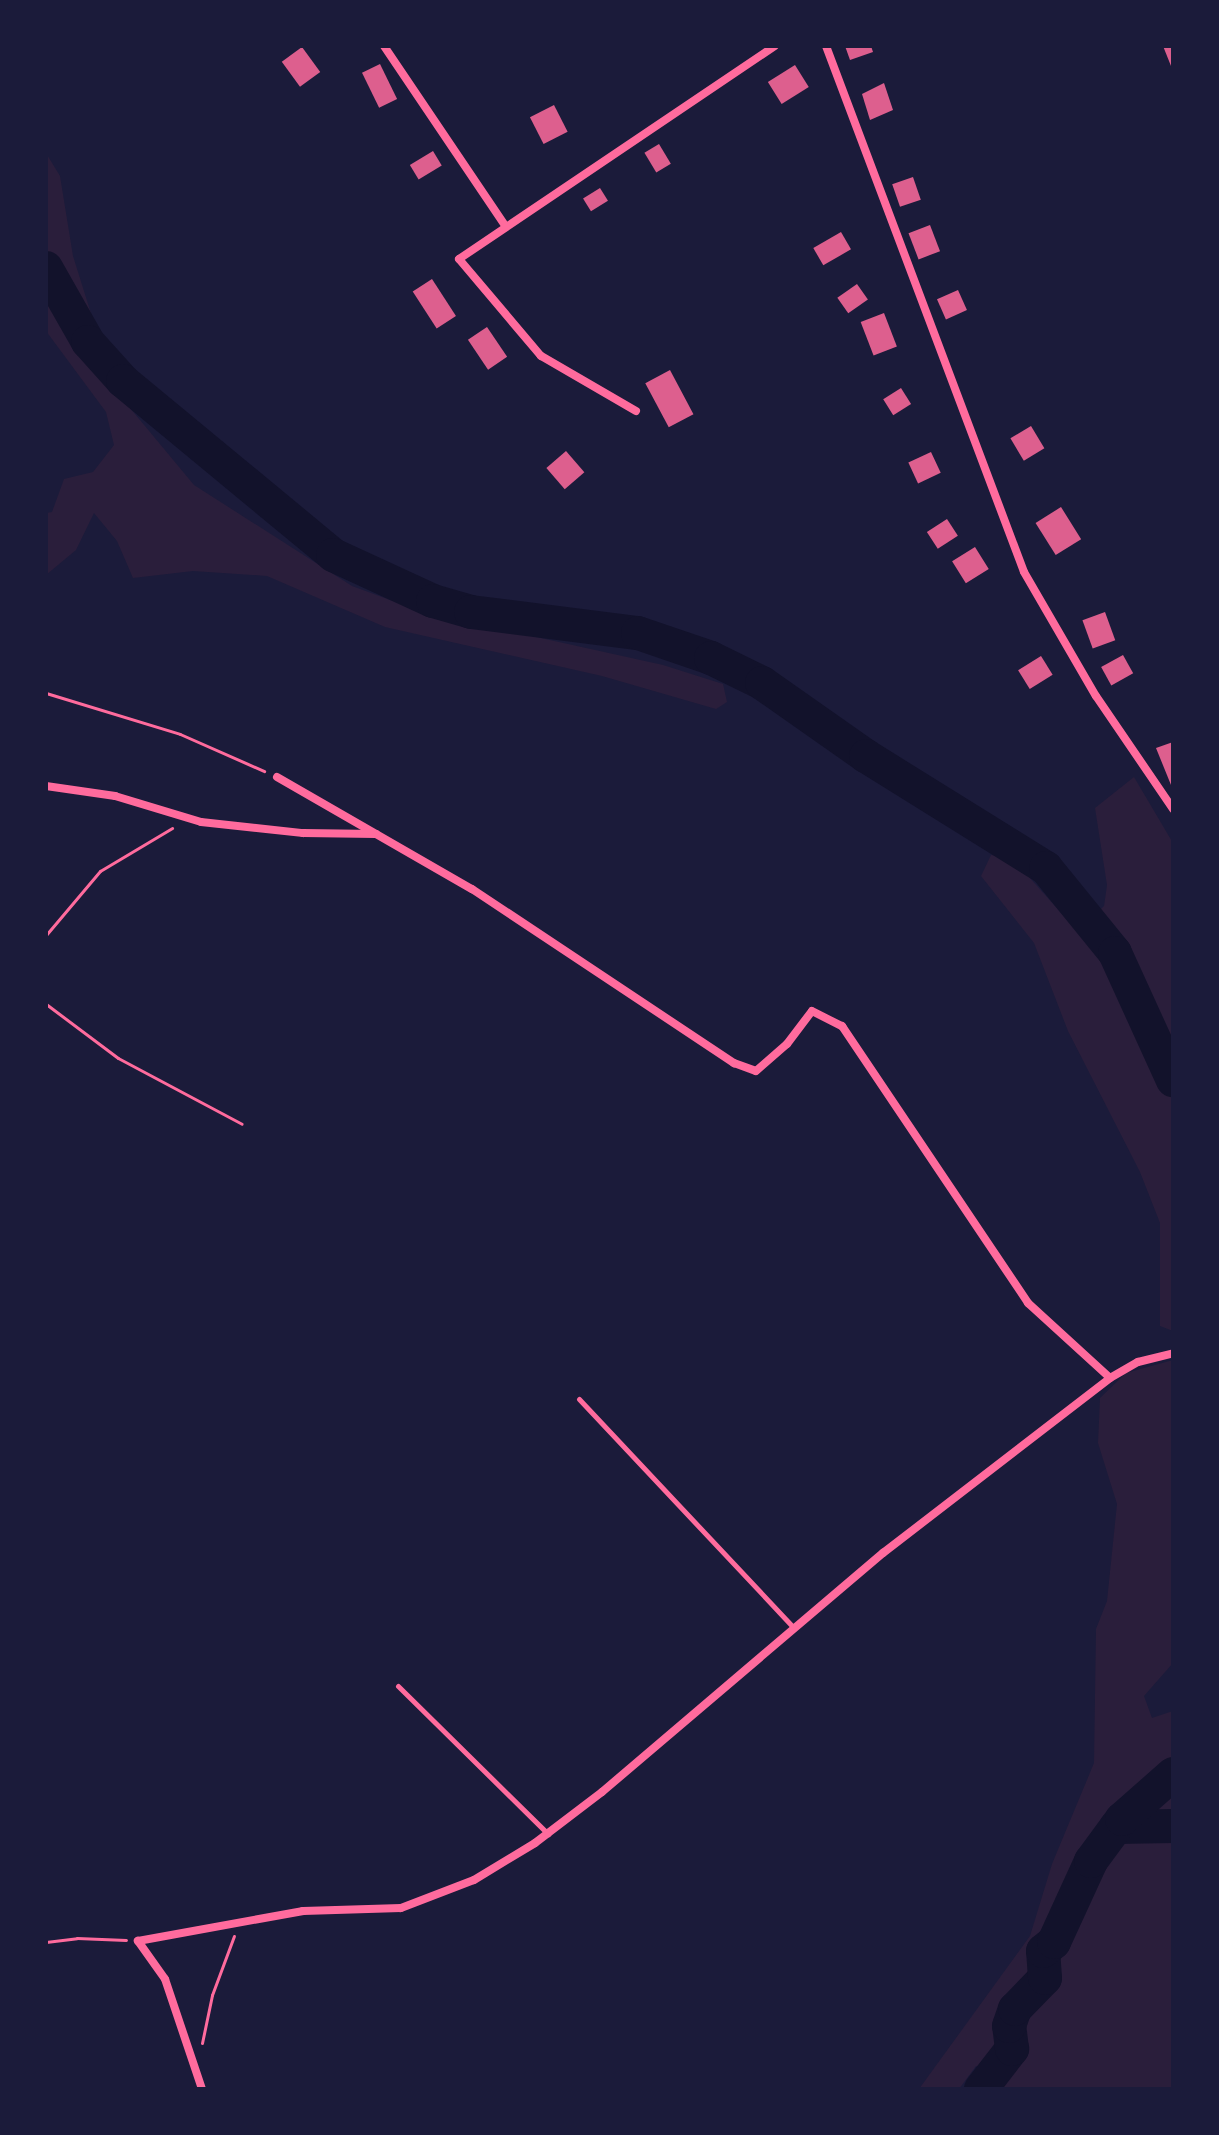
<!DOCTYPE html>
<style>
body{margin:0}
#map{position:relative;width:1219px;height:2135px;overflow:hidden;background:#1b1b3a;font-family:Lato,sans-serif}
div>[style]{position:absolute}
.green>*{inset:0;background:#2a1e3b}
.river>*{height:34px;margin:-17px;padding:0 17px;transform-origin:17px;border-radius:17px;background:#12122b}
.building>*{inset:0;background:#dd5f8e;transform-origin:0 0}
.path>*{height:3px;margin:-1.5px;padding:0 1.5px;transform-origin:1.5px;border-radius:1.5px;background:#ff6b9d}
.service>*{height:5px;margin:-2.5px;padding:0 2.5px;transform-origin:2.5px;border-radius:2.5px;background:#ff6b9d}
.minor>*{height:8px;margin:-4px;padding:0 4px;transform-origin:4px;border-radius:4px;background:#ff6b9d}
span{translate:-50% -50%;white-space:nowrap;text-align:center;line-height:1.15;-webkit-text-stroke:6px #1b1b3a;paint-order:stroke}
.frame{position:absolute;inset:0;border:48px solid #1b1b3a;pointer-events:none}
</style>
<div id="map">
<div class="green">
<div style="clip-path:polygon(46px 153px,60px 176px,73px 256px,115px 390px,194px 485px,352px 586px,423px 612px,663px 665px,723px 684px,727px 702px,716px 709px,602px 676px,385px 627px,267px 576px,193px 571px,133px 578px,117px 541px,94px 513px,76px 550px,46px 575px,46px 513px,52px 512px,64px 479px,93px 472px,114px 445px,106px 412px,46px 331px)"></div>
<div style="clip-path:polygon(1134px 777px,1173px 843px,1173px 1331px,1160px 1326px,1160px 1223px,1140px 1172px,1068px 1031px,1034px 943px,981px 876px,991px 855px,1012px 858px,1072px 925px,1087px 923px,1104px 906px,1107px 885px,1095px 808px)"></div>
<div style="clip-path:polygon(1173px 1360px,1173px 1663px,1144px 1696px,1152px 1718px,1173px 1711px,1173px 1774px,1117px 1827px,1173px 1826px,1173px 2089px,991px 2089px,993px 2071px,976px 2066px,959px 2089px,919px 2089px,1030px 1936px,1052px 1864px,1094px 1763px,1096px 1629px,1107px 1601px,1117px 1504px,1098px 1443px,1100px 1398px,1126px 1373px)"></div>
<div style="clip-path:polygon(1173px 1785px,1173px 1817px,1146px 1814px)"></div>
</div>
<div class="river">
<div style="left:46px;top:268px;width:85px;rotate:60.4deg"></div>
<div style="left:88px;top:342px;width:52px;rotate:48.1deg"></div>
<div style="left:123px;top:381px;width:273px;rotate:39.6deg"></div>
<div style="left:333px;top:555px;width:110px;rotate:24.7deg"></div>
<div style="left:433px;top:601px;width:40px;rotate:16deg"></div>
<div style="left:471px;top:612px;width:168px;rotate:7.2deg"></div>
<div style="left:638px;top:633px;width:77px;rotate:18.9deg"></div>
<div style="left:711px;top:658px;width:57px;rotate:26.1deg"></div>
<div style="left:762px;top:683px;width:127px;rotate:35.1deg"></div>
<div style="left:866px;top:756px;width:212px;rotate:31.9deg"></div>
<div style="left:1046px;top:868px;width:109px;rotate:50.9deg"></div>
<div style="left:1115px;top:953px;width:140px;rotate:65.5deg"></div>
<div style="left:1116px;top:1827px;width:57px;rotate:-1deg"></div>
<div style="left:981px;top:2089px;width:51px;rotate:-52.2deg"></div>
<div style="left:1012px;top:2049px;width:23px;rotate:-97deg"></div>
<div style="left:1009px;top:2026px;width:18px;rotate:-71deg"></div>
<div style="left:1015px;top:2009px;width:43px;rotate:-45.9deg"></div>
<div style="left:1045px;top:1978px;width:27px;rotate:-94deg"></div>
<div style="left:1043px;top:1951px;width:14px;rotate:-39deg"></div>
<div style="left:1054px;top:1942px;width:89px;rotate:-65.4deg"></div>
<div style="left:1091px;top:1861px;width:52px;rotate:-53.6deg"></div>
<div style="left:1122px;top:1819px;width:68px;rotate:-41.4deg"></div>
</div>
<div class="building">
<div style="clip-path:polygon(845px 46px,871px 46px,873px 52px,850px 60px)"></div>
<div style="clip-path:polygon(1163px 46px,1173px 46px,1173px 65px,1171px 66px)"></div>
<div style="left:302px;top:47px;width:31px;height:25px;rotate:54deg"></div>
<div style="left:380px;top:64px;width:39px;height:20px;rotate:64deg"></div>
<div style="left:795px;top:65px;width:26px;height:32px;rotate:58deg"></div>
<div style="clip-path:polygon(884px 83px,893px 110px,870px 120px,862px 94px)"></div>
<div style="left:554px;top:105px;width:30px;height:27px;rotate:63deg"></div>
<div style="left:659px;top:144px;width:23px;height:17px;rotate:59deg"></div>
<div style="left:433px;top:151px;width:17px;height:27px;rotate:59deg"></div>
<div style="left:913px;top:177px;width:24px;height:22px;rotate:71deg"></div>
<div style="left:600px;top:188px;width:15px;height:20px;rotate:58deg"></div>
<div style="left:930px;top:225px;width:28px;height:23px;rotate:69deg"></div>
<div style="left:841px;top:232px;width:20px;height:32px;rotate:60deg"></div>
<div style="left:432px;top:279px;width:44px;height:23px;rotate:57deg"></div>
<div style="left:857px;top:284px;width:19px;height:24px;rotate:55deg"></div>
<div style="left:958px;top:290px;width:22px;height:23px;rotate:66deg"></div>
<div style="left:884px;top:313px;width:36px;height:25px;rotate:69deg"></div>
<div style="left:487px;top:327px;width:36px;height:23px;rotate:56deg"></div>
<div style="left:670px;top:370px;width:50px;height:28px;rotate:62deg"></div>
<div style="left:901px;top:388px;width:19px;height:21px;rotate:58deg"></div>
<div style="left:1031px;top:426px;width:26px;height:24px;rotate:59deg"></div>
<div style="left:566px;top:451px;width:28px;height:26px;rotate:49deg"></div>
<div style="left:931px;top:452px;width:23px;height:25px;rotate:65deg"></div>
<div style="left:1061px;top:507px;width:38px;height:30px;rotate:58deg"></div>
<div style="left:947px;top:519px;width:20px;height:24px;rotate:57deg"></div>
<div style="left:975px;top:547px;width:26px;height:27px;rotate:58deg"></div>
<div style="left:1105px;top:612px;width:30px;height:24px;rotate:70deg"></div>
<div style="left:1123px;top:655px;width:21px;height:25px;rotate:61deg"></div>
<div style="left:1041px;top:656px;width:22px;height:27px;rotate:58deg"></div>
<div style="clip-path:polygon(1173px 742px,1173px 784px,1171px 785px,1156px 748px)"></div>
</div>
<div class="path">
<div style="left:46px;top:693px;width:140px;rotate:17deg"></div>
<div style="left:180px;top:734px;width:92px;rotate:23.8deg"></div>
<div style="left:46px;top:935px;width:84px;rotate:-49.8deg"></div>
<div style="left:100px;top:871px;width:84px;rotate:-30.8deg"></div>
<div style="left:46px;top:1004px;width:90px;rotate:36.9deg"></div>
<div style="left:118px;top:1058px;width:140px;rotate:28deg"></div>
<div style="left:46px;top:1942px;width:31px;rotate:-7deg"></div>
<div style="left:77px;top:1938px;width:49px;rotate:2.3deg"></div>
<div style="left:202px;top:2043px;width:49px;rotate:-78.2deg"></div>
<div style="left:212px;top:1995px;width:63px;rotate:-69.6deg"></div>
</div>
<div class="service">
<div style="left:579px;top:1399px;width:313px;rotate:46.8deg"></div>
<div style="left:398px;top:1686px;width:211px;rotate:44.6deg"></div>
</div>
<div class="minor">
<div style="left:384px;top:46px;width:218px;rotate:56deg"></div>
<div style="left:826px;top:46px;width:562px;rotate:69.37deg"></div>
<div style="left:1024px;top:572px;width:143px;rotate:59.9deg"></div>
<div style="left:1096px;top:696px;width:137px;rotate:55.7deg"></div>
<div style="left:636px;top:411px;width:110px;rotate:-149.9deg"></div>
<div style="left:541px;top:356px;width:127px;rotate:-130.2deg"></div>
<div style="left:459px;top:259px;width:381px;rotate:-34deg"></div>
<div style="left:277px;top:777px;width:225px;rotate:29.9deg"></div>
<div style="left:472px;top:889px;width:315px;rotate:33.6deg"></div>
<div style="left:734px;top:1063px;width:23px;rotate:20deg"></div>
<div style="left:756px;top:1071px;width:41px;rotate:-41.1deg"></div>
<div style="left:787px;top:1044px;width:41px;rotate:-52.9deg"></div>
<div style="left:812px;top:1011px;width:34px;rotate:27deg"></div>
<div style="left:842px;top:1026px;width:334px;rotate:56.1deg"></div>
<div style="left:1028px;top:1303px;width:111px;rotate:42.4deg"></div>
<div style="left:1110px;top:1378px;width:32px;rotate:-30deg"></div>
<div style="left:1138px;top:1362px;width:36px;rotate:-14deg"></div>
<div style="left:46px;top:786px;width:70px;rotate:8.2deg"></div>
<div style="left:115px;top:796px;width:90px;rotate:16.8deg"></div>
<div style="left:201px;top:822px;width:103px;rotate:6.2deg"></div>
<div style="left:303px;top:833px;width:73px;rotate:0.8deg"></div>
<div style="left:202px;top:2089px;width:116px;rotate:-108.6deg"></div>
<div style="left:165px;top:1979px;width:47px;rotate:-125.4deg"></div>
<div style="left:138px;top:1941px;width:168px;rotate:-10.3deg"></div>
<div style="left:303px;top:1911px;width:98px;rotate:-1.8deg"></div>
<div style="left:401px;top:1908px;width:78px;rotate:-21deg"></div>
<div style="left:474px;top:1880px;width:71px;rotate:-31.2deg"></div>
<div style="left:535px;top:1843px;width:84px;rotate:-37.3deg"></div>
<div style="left:602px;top:1792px;width:369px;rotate:-40.4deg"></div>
<div style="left:883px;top:1553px;width:287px;rotate:-37.6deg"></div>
</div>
<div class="frame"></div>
</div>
